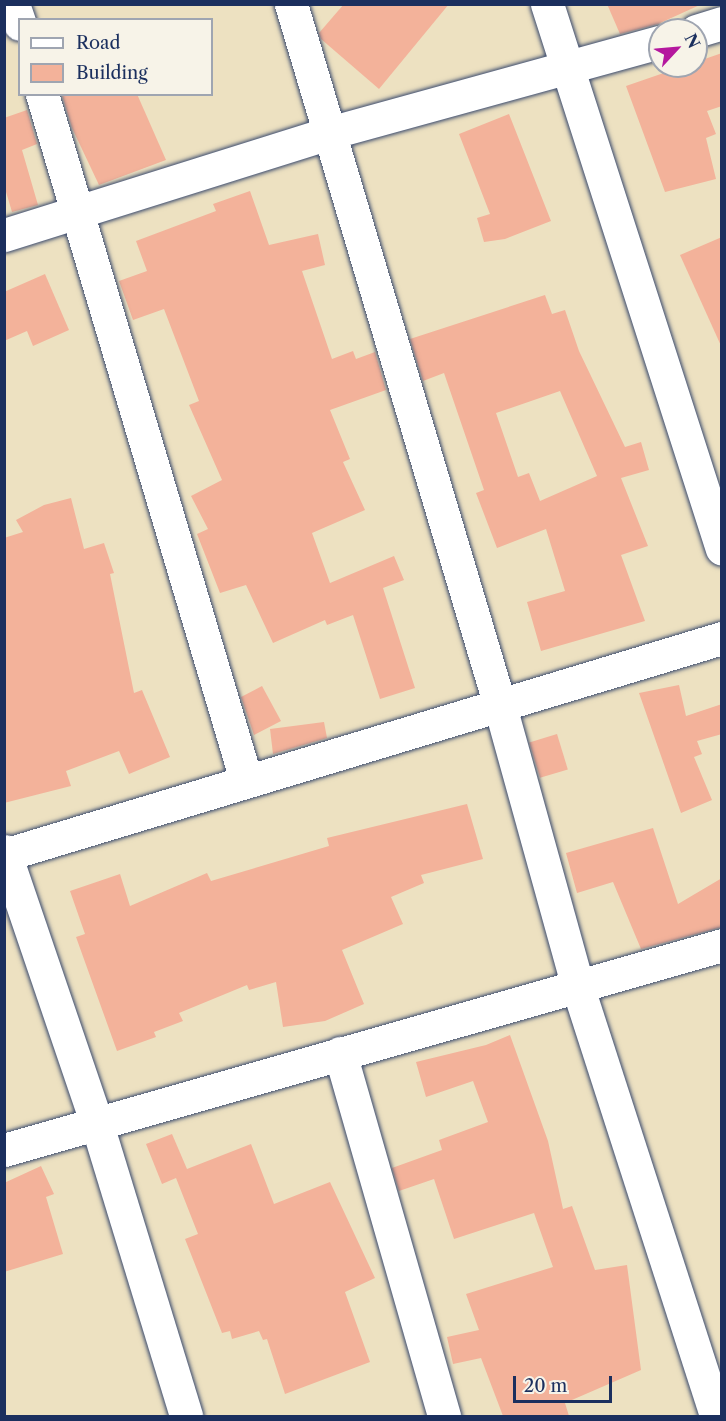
<!DOCTYPE html>
<style>
body{margin:0}
#map{position:relative;width:726px;height:1421px;overflow:hidden;background:#ede1c1;font-family:"Libre Caslon Text",serif}
div>[style]{position:absolute}
.building>*{inset:0;background:#f3b29a;transform-origin:0 0}
.roads{filter:drop-shadow(0 0 2px #3a4a6d) drop-shadow(0 0 2px #3a4a6d)}
.minor>*{height:33px;margin:-16.5px;padding:0 16.5px;transform-origin:16.5px;border-radius:16.5px;background:#fff}
span{translate:-50% -50%;white-space:nowrap;text-align:center;line-height:1.15;-webkit-text-stroke:6px #f7f3e8;paint-order:stroke}
.frame{position:absolute;inset:0;border:6px solid #1b2f5e;pointer-events:none}
.legend{position:absolute;left:18px;top:18px;width:195px;height:78px;box-sizing:border-box;background:#f7f3e8;border:2px solid #9fa5b1;margin:0;padding:8px 10px;list-style:none;font-size:18px;color:#1b2f5e}
.legend li{display:flex;align-items:center;gap:12px;height:30px}
.legend b{width:30px;border:2px solid #9fa5b1}
.north{position:absolute;left:648px;top:18px;width:60px;height:60px;box-sizing:border-box;background:#f7f3e8;border:2px solid #9fa5b1;border-radius:50%;rotate:64deg;font-size:16px;font-weight:700;line-height:24px;text-align:center;color:#1b2f5e}
.north::after{content:'';display:block;margin:auto;width:21px;height:27px;background:#b5179e;clip-path:polygon(50% 0,100% 100%,50% 72%,0 100%)}
.scale{position:absolute;left:513px;top:1376px;width:99px;height:27px;box-sizing:border-box;border:3px solid #1b2f5e;border-top:0;padding-left:8px;font-size:18px;line-height:21px;white-space:nowrap;color:#1b2f5e;-webkit-text-stroke:4px #f7f3e8;paint-order:stroke}
</style>
<div id="map">
<div class="building">
<div style="clip-path:polygon(344px 4px,449px 4px,379px 89px,321px 39px,319px 33px)"></div>
<div style="clip-path:polygon(607px 4px,702px 4px,658px 24px,620px 34px)"></div>
<div style="clip-path:polygon(722px 53px,722px 106px,707px 111px,716px 134px,706px 138px,716px 179px,665px 192px,626px 86px,684px 66px,696px 66px,696px 62px)"></div>
<div style="clip-path:polygon(137px 94px,166px 160px,99px 185px,72px 128px,62px 95px)"></div>
<div style="clip-path:polygon(27px 110px,37px 144px,22px 150px,38px 205px,12px 212px,4px 185px,4px 118px)"></div>
<div style="clip-path:polygon(509px 114px,551px 221px,505px 239px,484px 242px,477px 218px,490px 214px,459px 134px)"></div>
<div style="clip-path:polygon(250px 191px,269px 245px,318px 234px,325px 265px,302px 271px,332px 359px,353px 351px,356px 359px,375px 352px,386px 390px,330px 410px,350px 459px,343px 462px,365px 510px,312px 533px,330px 583px,394px 556px,404px 580px,383px 588px,415px 688px,380px 699px,353px 615px,327px 625px,325px 620px,273px 643px,246px 585px,220px 593px,197px 534px,208px 529px,191px 496px,222px 480px,189px 405px,199px 401px,164px 309px,133px 320px,119px 281px,147px 271px,136px 241px,216px 211px,213px 204px)"></div>
<div style="clip-path:polygon(722px 237px,722px 348px,680px 255px)"></div>
<div style="clip-path:polygon(45px 274px,69px 330px,33px 346px,27px 331px,4px 341px,4px 292px)"></div>
<div style="clip-path:polygon(evenodd,545px 295px,552px 314px,565px 310px,579px 351px,625px 447px,641px 442px,649px 470px,621px 478px,648px 546px,621px 555px,645px 621px,541px 651px,527px 602px,565px 591px,546px 529px,497px 548px,476px 493px,484px 490px,444px 373px,423px 381px,410px 339px,545px 295px,560px 391px,597px 476px,540px 501px,529px 473px,518px 477px,496px 413px,560px 391px)"></div>
<div style="clip-path:polygon(71px 498px,84px 549px,104px 543px,114px 573px,110px 574px,134px 693px,142px 690px,170px 757px,129px 774px,119px 751px,66px 771px,71px 786px,4px 803px,4px 538px,23px 532px,16px 520px,44px 505px)"></div>
<div style="clip-path:polygon(679px 685px,686px 716px,722px 704px,722px 734px,697px 741px,702px 754px,694px 757px,712px 800px,681px 813px,639px 693px)"></div>
<div style="clip-path:polygon(262px 686px,281px 721px,254px 735px,241px 697px)"></div>
<div style="clip-path:polygon(324px 722px,327px 738px,273px 754px,270px 729px)"></div>
<div style="left:557px;top:734px;width:37px;height:29px;rotate:73deg"></div>
<div style="clip-path:polygon(467px 804px,483px 859px,421px 875px,424px 883px,391px 897px,403px 924px,342px 950px,364px 1004px,325px 1021px,283px 1027px,276px 982px,249px 990px,247px 985px,179px 1013px,183px 1021px,154px 1032px,156px 1037px,117px 1051px,76px 937px,85px 934px,70px 891px,120px 874px,130px 906px,207px 873px,211px 881px,329px 846px,327px 838px)"></div>
<div style="clip-path:polygon(653px 828px,678px 904px,722px 878px,722px 927px,641px 949px,613px 882px,577px 893px,566px 853px)"></div>
<div style="clip-path:polygon(510px 1035px,548px 1141px,563px 1209px,572px 1206px,595px 1270px,627px 1265px,641px 1370px,565px 1403px,569px 1416px,503px 1416px,481px 1358px,453px 1364px,447px 1337px,479px 1330px,466px 1294px,553px 1267px,534px 1213px,454px 1239px,434px 1179px,399px 1191px,392px 1168px,442px 1150px,439px 1140px,488px 1122px,473px 1081px,426px 1097px,416px 1062px,486px 1045px)"></div>
<div style="clip-path:polygon(172px 1134px,187px 1169px,251px 1144px,274px 1204px,330px 1182px,375px 1278px,345px 1292px,370px 1362px,285px 1394px,267px 1339px,263px 1340px,259px 1331px,232px 1339px,230px 1331px,222px 1333px,185px 1239px,198px 1234px,176px 1178px,162px 1184px,146px 1144px)"></div>
<div style="clip-path:polygon(41px 1166px,54px 1194px,46px 1197px,63px 1254px,4px 1272px,4px 1183px)"></div>
</div>
<div class="roads">
<div class="minor">
<div style="left:13px;top:4px;width:21px;rotate:71deg"></div>
<div style="left:291px;top:4px;width:732px;rotate:73.42deg"></div>
<div style="left:500px;top:706px;width:293px;rotate:74.5deg"></div>
<div style="left:578px;top:988px;width:450px;rotate:72.1deg"></div>
<div style="left:547px;top:4px;width:572px;rotate:72.2deg"></div>
<div style="left:696px;top:31px;width:27px;rotate:-17deg"></div>
<div style="left:42px;top:94px;width:716px;rotate:73.44deg"></div>
<div style="left:4px;top:235px;width:341px;rotate:-17.4deg"></div>
<div style="left:329px;top:133px;width:343px;rotate:-15.4deg"></div>
<div style="left:4px;top:851px;width:285px;rotate:71.2deg"></div>
<div style="left:96px;top:1121px;width:308px;rotate:73deg"></div>
<div style="left:4px;top:855px;width:750px;rotate:-16.82deg"></div>
<div style="left:340px;top:1053px;width:378px;rotate:74deg"></div>
<div style="left:4px;top:1150px;width:747px;rotate:-15.93deg"></div>
</div>
</div>
<div class="frame"></div>
<ul class="legend">
<li><b style="height:8px;background:#fff"></b>Road</li>
<li><b style="height:16px;background:#f3b29a"></b>Building</li>
</ul>
<div class="north">N</div>
<div class="scale">20 m</div>
</div>
